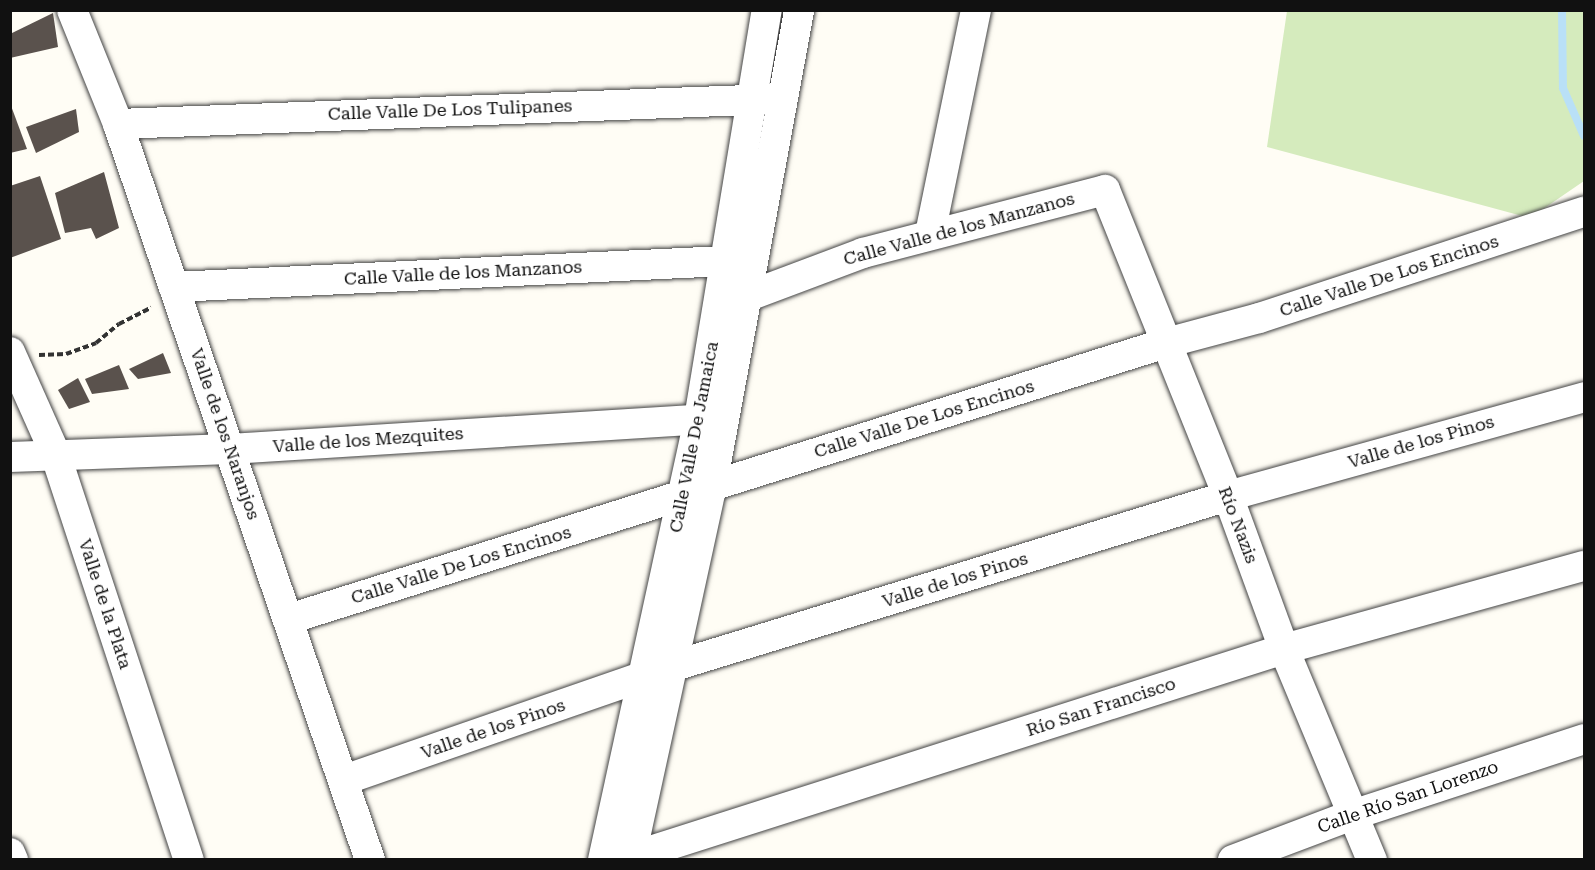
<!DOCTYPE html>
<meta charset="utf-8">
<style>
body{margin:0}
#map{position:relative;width:1595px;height:870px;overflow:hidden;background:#fffdf5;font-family:"Roboto Serif",serif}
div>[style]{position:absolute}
.green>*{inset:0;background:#d5ebbd}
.stream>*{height:8px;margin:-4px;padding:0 4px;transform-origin:4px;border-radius:4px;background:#b9e0f7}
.building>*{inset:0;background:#5a524d}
.path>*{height:4px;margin-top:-2px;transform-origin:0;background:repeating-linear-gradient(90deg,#333 0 6px,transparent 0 9px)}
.roads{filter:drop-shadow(0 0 2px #444) drop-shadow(0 0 2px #444)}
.street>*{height:30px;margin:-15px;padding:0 15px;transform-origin:15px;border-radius:15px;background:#fff}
span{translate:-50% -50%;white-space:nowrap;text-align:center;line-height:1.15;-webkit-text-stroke:6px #fff;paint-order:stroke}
.street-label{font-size:18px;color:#111}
.frame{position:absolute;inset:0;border:12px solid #111;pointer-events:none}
</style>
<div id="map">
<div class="green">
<div style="clip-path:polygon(1287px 11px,1584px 11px,1584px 181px,1530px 218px,1267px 147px)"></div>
</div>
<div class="stream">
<div style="left:1562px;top:10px;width:78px;rotate:89.3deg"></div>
<div style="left:1563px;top:88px;width:52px;rotate:66.4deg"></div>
</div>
<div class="building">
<div style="clip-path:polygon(53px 13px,58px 47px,10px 58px,10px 34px)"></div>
<div style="clip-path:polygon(10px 103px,27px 149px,10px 153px)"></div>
<div style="clip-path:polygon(76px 109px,79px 132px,36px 153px,26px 127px)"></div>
<div style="clip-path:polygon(104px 172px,119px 228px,96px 239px,91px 228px,65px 233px,55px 193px)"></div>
<div style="clip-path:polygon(40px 176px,61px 239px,10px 258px,10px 186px)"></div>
<div style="clip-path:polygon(163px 353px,171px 373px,138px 379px,129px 369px)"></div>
<div style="clip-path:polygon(119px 365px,129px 389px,92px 394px,85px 379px)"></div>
<div style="clip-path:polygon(78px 378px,90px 402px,69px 409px,58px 390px)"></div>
</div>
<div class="path">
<div style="left:39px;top:355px;width:27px;rotate:-2deg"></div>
<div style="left:66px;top:354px;width:32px;rotate:-20deg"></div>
<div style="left:96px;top:343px;width:30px;rotate:-40deg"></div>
<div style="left:119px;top:324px;width:36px;rotate:-27deg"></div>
</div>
<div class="roads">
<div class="street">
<div style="left:72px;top:10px;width:123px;rotate:68deg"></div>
<div style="left:118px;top:124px;width:778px;rotate:71.1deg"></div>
<div style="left:118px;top:124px;width:656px;rotate:-2.18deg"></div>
<div style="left:930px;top:234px;width:229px;rotate:-78.4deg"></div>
<div style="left:174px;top:287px;width:573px;rotate:-2.7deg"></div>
<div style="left:746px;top:297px;width:125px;rotate:-20.6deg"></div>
<div style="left:863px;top:253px;width:250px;rotate:-14.6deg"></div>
<div style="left:1105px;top:190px;width:330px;rotate:68.1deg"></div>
<div style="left:1228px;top:496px;width:163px;rotate:69.9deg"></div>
<div style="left:1284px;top:649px;width:229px;rotate:67.4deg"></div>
<div style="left:10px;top:352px;width:111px;rotate:66deg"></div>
<div style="left:55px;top:453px;width:428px;rotate:71.8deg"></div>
<div style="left:10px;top:457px;width:220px;rotate:-2.1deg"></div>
<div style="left:230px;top:449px;width:488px;rotate:-3.6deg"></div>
<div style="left:289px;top:619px;width:919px;rotate:-17.47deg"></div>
<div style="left:1166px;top:343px;width:96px;rotate:-15deg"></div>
<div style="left:1259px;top:318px;width:342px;rotate:-18.1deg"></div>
<div style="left:344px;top:780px;width:349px;rotate:-19.1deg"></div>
<div style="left:674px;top:666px;width:579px;rotate:-17.06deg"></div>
<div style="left:1228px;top:496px;width:370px;rotate:-15.5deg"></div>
<div style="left:10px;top:853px;width:8px;rotate:67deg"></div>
<div style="left:631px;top:856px;width:380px;rotate:-77.7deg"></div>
<div style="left:712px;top:485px;width:483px;rotate:-79.6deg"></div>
<div style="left:603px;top:860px;width:451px;rotate:-77.7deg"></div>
<div style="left:699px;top:419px;width:415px;rotate:-80.6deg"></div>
<div style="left:622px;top:860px;width:695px;rotate:-17.68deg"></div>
<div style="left:1284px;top:649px;width:311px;rotate:-15.5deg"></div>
<div style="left:1233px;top:860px;width:127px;rotate:-20.7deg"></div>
<div style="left:1352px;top:815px;width:244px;rotate:-18.1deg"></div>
</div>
</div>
<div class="street-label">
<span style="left:450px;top:110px;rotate:-2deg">Calle Valle De Los Tulipanes</span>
<span style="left:959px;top:229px;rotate:-15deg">Calle Valle de los Manzanos</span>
<span style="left:463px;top:273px;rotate:-3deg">Calle Valle de los Manzanos</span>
<span style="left:1389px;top:276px;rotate:-18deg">Calle Valle De Los Encinos</span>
<span style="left:924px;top:419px;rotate:-17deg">Calle Valle De Los Encinos</span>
<span style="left:225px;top:434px;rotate:71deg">Valle de los Naranjos</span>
<span style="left:694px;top:437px;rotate:-79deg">Calle Valle De Jamaica</span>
<span style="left:368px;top:440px;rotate:-4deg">Valle de los Mezquites</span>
<span style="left:1421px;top:442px;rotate:-16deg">Valle de los Pinos</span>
<span style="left:1238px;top:525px;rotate:69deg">Río Nazis</span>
<span style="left:461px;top:565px;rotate:-17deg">Calle Valle De Los Encinos</span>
<span style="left:955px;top:580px;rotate:-17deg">Valle de los Pinos</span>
<span style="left:105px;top:604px;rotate:72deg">Valle de la Plata</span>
<span style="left:1101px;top:707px;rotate:-18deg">Río San Francisco</span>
<span style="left:493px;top:729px;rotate:-19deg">Valle de los Pinos</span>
<span style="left:1408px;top:797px;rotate:-19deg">Calle Río San Lorenzo</span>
</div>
<div class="frame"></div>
</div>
